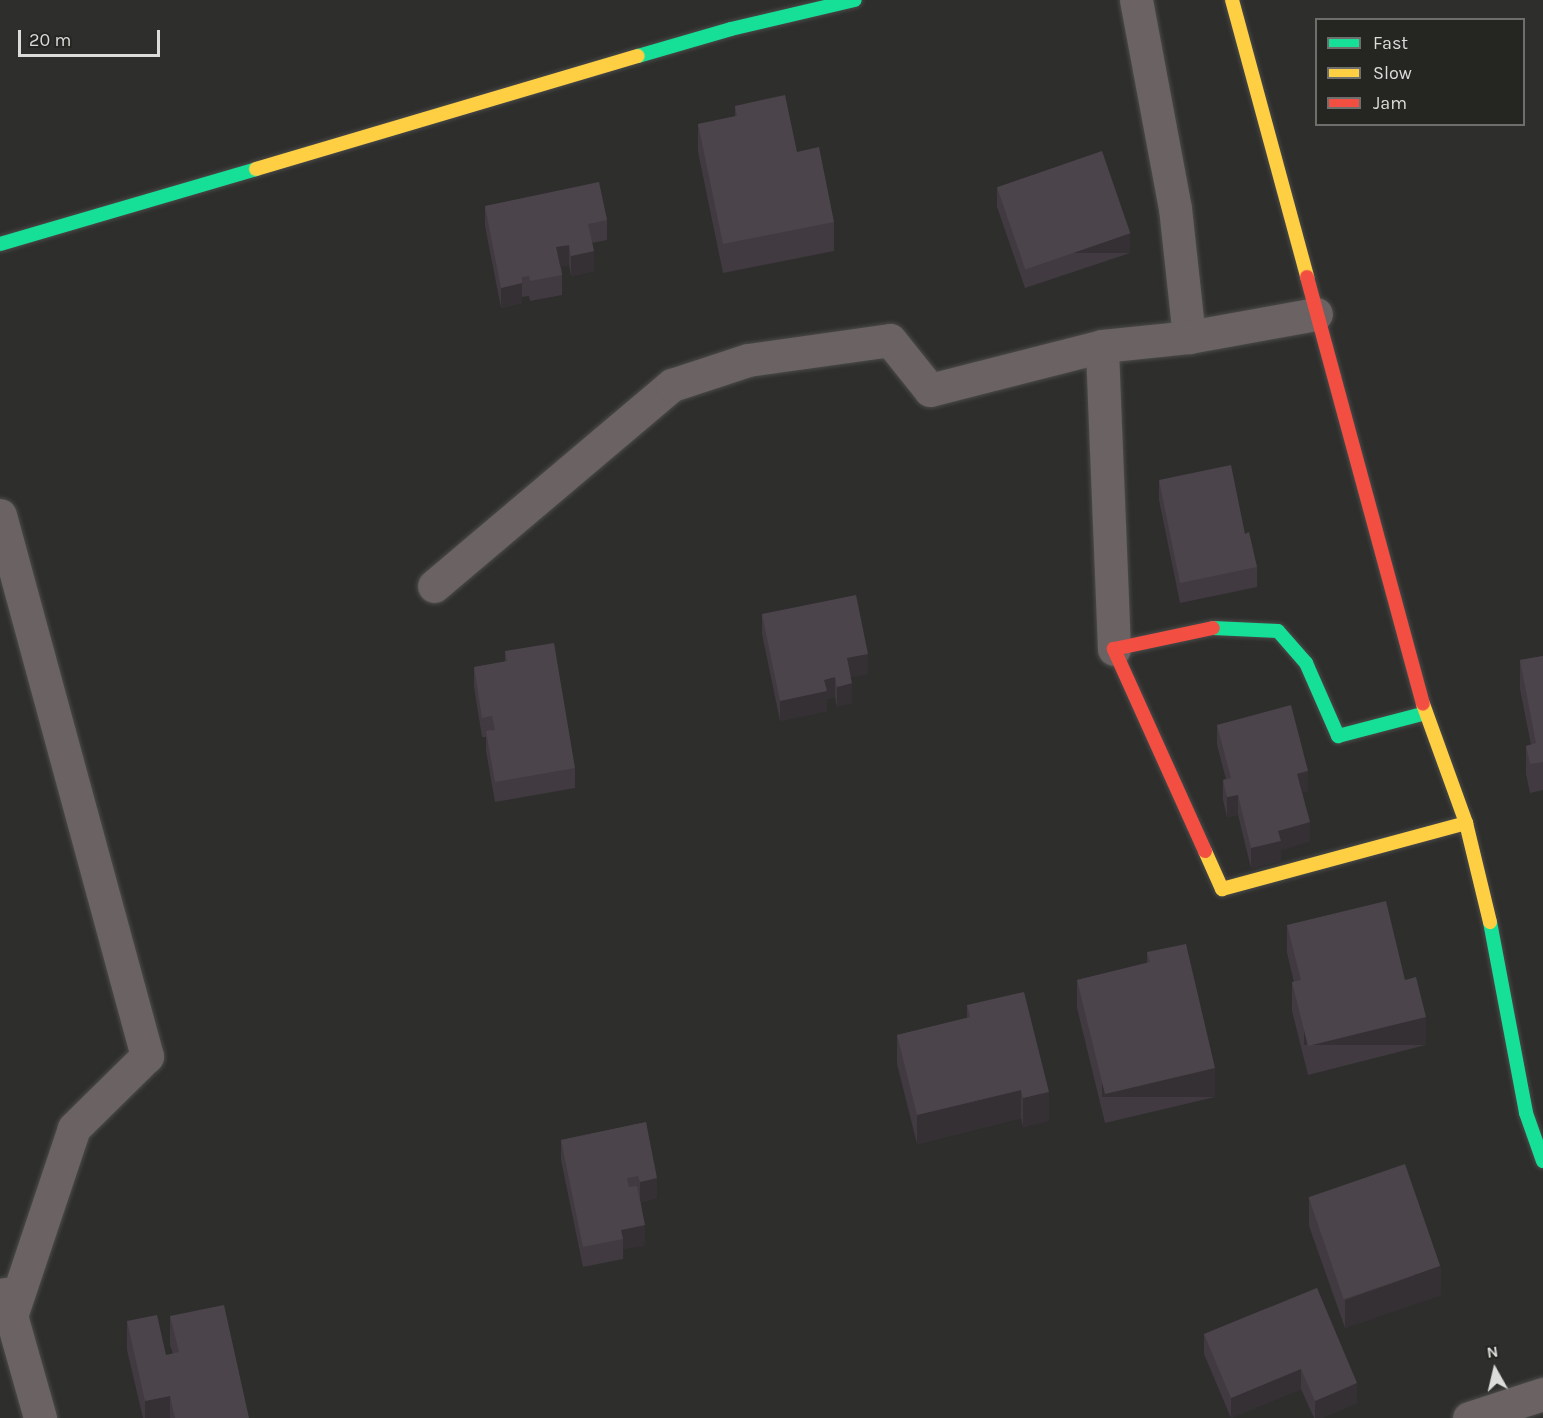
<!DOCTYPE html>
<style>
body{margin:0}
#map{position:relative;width:1543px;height:1418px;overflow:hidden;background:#2e2e2d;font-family:Karla,sans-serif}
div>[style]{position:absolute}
.roads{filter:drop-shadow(0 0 2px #4a4a49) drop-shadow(0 0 2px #4a4a49)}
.street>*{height:33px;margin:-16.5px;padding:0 16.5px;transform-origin:16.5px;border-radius:16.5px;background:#6a6263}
.fast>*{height:14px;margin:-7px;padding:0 7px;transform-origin:7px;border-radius:7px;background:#16e098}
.slow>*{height:14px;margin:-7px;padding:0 7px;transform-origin:7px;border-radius:7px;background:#ffcf43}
.jam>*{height:14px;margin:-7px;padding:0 7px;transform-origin:7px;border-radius:7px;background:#f24e42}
.wall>*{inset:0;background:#413a40}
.shaded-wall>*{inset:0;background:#353034;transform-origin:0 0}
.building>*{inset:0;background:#4c444b;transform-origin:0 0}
span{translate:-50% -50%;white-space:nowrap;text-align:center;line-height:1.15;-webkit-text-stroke:6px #252522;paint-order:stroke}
.legend{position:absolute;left:1315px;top:18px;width:210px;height:108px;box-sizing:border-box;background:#252522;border:2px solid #6e6e6c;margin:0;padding:8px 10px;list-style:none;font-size:18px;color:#dcdcda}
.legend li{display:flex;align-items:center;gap:12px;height:30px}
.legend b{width:30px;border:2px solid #6e6e6c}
.north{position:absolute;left:1465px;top:1340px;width:60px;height:60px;-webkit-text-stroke:4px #252522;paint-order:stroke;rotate:352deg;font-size:16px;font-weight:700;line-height:24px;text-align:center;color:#dcdcda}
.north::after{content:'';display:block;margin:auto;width:21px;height:27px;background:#dcdcda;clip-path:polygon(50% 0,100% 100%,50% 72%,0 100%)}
.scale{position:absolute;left:18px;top:30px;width:142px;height:27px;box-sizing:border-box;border:3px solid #dcdcda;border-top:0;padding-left:8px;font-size:18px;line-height:21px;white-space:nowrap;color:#dcdcda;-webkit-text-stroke:4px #252522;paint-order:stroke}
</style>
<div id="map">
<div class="roads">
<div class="street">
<div style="left:1136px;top:0;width:212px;rotate:79.4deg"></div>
<div style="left:1175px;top:208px;width:130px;rotate:83.8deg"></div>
<div style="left:0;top:515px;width:561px;rotate:74.8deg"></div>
<div style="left:147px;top:1056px;width:103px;rotate:135.4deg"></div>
<div style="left:74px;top:1128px;width:198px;rotate:108.5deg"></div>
<div style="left:434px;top:586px;width:312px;rotate:-40.2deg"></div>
<div style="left:672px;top:385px;width:80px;rotate:-18.2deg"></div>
<div style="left:748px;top:360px;width:143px;rotate:-8deg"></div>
<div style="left:890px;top:340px;width:64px;rotate:51.3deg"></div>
<div style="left:930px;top:390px;width:178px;rotate:-14.3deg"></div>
<div style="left:1114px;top:649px;width:303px;rotate:-92.3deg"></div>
<div style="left:1102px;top:346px;width:87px;rotate:-5.9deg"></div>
<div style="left:1189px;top:337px;width:129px;rotate:-10.3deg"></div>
<div style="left:5px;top:1294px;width:129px;rotate:74.2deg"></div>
<div style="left:1469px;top:1418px;width:78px;rotate:-18deg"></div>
</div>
<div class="fast">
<div style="left:638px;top:56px;width:97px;rotate:-16.2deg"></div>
<div style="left:731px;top:29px;width:127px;rotate:-13.2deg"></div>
<div style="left:0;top:244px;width:267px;rotate:-16.3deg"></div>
<div style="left:1213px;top:628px;width:65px;rotate:2.6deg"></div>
<div style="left:1278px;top:631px;width:43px;rotate:48.8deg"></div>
<div style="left:1306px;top:663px;width:80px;rotate:66.3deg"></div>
<div style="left:1338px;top:736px;width:91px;rotate:-14.6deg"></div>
<div style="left:1490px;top:922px;width:194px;rotate:79.3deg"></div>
<div style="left:1526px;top:1113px;width:51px;rotate:70.5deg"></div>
</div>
<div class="slow">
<div style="left:1232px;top:0;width:287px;rotate:74.8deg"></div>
<div style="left:256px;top:169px;width:398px;rotate:-16.5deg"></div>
<div style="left:1423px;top:704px;width:127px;rotate:70.1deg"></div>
<div style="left:1466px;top:823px;width:102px;rotate:76.4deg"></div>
<div style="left:1205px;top:851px;width:42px;rotate:65.9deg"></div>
<div style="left:1222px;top:889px;width:253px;rotate:-15.1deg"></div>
</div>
<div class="jam">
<div style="left:1307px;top:277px;width:442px;rotate:74.8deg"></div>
<div style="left:1205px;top:851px;width:222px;rotate:-114.3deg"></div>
<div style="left:1114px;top:649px;width:101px;rotate:-12deg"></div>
</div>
</div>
<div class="wall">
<div style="clip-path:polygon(735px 106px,797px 152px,834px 222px,834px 251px,723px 273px,698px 152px,698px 124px,735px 116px)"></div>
<div style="clip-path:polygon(997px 187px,1130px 253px,1025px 288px,997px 207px)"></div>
<div style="clip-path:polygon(485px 206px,607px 220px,607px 240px,592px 243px,594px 271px,571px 276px,569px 265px,561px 266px,562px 275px,562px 295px,530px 301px,529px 296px,522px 297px,522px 303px,501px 308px,485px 226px)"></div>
<div style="clip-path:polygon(1159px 480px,1245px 534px,1257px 567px,1257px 587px,1180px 603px,1159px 500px)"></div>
<div style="clip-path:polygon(762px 614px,868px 674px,851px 677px,852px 703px,837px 707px,835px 697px,827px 699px,827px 711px,780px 721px,762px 634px)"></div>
<div style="clip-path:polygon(505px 651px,575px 768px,575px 788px,495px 802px,486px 751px,486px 737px,482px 737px,474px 687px,474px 667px,505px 662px)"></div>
<div style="clip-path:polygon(1543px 656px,1543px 790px,1530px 793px,1526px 774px,1526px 746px,1531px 745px,1520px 689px,1520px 660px)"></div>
<div style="clip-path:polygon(1217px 725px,1308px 791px,1302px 792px,1310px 841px,1281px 850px,1281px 861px,1251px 868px,1238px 815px,1227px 817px,1223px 800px,1223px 780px,1226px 779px,1217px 745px)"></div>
<div style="clip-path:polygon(1287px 925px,1405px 980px,1426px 1045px,1308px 1075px,1292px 1011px,1292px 982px,1294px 982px,1287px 953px)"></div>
<div style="clip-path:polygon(1147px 952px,1215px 1097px,1105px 1123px,1077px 1008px,1077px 980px,1147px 963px)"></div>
<div style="clip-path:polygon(967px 1005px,1049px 1121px,1023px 1127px,1021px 1118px,917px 1144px,897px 1064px,897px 1035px,967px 1018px)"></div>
<div style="clip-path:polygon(646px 1122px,657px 1198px,641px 1202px,645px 1245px,623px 1249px,623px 1259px,583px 1267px,561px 1160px,561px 1140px)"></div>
<div style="clip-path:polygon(1309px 1198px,1441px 1295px,1345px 1328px,1309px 1226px)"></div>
<div style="clip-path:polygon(1317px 1288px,1357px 1403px,1322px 1418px,1314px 1418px,1301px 1389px,1231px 1418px,1204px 1354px,1204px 1334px)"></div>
<div style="clip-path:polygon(170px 1316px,249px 1418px,143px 1418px,127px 1350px,127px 1321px,166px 1355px,173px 1354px,170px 1345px)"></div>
</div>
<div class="shaded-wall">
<div style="left:1130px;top:233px;width:20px;height:111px;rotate:90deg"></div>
<div style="clip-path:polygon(569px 245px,569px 265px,556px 267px,556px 247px)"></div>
<div style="clip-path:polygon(594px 251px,594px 271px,571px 276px,571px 256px)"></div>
<div style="clip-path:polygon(522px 283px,522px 303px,501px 308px,501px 288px)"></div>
<div style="clip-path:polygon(868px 654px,868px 674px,847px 678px,847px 658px)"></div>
<div style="clip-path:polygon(835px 677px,835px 697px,827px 699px,827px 711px,780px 721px,780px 701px,824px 680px)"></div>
<div style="clip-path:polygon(852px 683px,852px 703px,837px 707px,837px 687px)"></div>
<div style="clip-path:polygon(1308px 771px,1308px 791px,1297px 794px,1297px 774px)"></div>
<div style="clip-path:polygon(1238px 795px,1238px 815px,1227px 817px,1227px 797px)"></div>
<div style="clip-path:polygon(1310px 822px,1310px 841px,1281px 850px,1281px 861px,1251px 868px,1251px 848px,1278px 831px)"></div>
<div style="left:1426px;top:1017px;width:28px;height:122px;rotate:90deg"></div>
<div style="left:1215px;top:1068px;width:29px;height:113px;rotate:90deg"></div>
<div style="clip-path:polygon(1021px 1090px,1021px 1118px,917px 1144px,917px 1115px)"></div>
<div style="clip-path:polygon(1049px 1092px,1049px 1121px,1023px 1127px,1023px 1098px)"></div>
<div style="clip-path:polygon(657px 1178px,657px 1198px,640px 1202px,640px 1182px)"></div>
<div style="clip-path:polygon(645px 1225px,645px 1245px,623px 1249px,623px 1239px,621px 1230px)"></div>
<div style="clip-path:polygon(1441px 1266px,1441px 1295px,1345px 1328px,1345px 1300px)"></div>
<div style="clip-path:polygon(1301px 1369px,1301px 1389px,1231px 1418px,1231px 1398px)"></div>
<div style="clip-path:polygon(1357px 1383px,1357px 1403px,1322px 1418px,1315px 1418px,1315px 1401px)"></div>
<div style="clip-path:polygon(170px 1396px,170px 1418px,145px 1418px,145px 1401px)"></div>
</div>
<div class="building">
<div style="clip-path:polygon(785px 95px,797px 152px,819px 147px,834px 222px,723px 244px,698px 124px,737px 116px,735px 106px)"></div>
<div style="left:1102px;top:151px;width:87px;height:111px;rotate:71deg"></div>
<div style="clip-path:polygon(599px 182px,607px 220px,588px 224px,594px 251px,571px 256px,569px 245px,556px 247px,562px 275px,530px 281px,529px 276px,522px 277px,522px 283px,501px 288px,485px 206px)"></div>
<div style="clip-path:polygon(1231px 465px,1245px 534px,1249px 532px,1257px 567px,1180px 583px,1159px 480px)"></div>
<div style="clip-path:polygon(856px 595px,868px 654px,847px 658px,852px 683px,837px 687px,835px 677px,824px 680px,827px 691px,780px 701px,762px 614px)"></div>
<div style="clip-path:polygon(554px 643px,575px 768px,495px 782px,486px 731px,495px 730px,492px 716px,482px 718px,474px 667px,507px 661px,505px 651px)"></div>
<div style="clip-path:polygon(1543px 656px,1543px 762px,1530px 764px,1526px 746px,1536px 743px,1520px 660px)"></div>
<div style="clip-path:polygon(1291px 705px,1308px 771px,1297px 774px,1310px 822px,1278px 831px,1281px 841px,1251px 848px,1238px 795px,1227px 797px,1223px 780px,1231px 778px,1217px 725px)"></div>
<div style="clip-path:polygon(1386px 901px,1405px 980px,1416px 977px,1426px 1017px,1308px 1046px,1292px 982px,1301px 980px,1287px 925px)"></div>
<div style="clip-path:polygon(1186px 944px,1215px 1068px,1105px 1094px,1077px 980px,1150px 962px,1147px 952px)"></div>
<div style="clip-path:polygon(1024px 992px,1049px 1092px,1023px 1098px,1021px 1090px,917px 1115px,897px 1035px,970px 1017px,967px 1005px)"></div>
<div style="clip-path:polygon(646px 1122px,657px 1178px,640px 1182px,638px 1176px,627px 1178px,629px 1187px,637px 1186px,645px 1225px,621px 1230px,623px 1239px,583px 1247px,561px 1140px)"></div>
<div style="left:1405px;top:1164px;width:108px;height:102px;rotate:71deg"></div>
<div style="clip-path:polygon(1317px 1288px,1357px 1383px,1315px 1401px,1301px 1369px,1231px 1398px,1204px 1334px)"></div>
<div style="clip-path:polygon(224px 1305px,249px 1418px,175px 1418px,170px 1396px,145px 1401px,127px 1321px,157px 1315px,166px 1355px,179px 1352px,170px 1316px)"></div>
</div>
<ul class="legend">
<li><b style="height:8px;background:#16e098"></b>Fast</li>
<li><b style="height:8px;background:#ffcf43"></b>Slow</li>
<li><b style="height:8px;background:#f24e42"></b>Jam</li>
</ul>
<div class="north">N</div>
<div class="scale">20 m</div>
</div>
